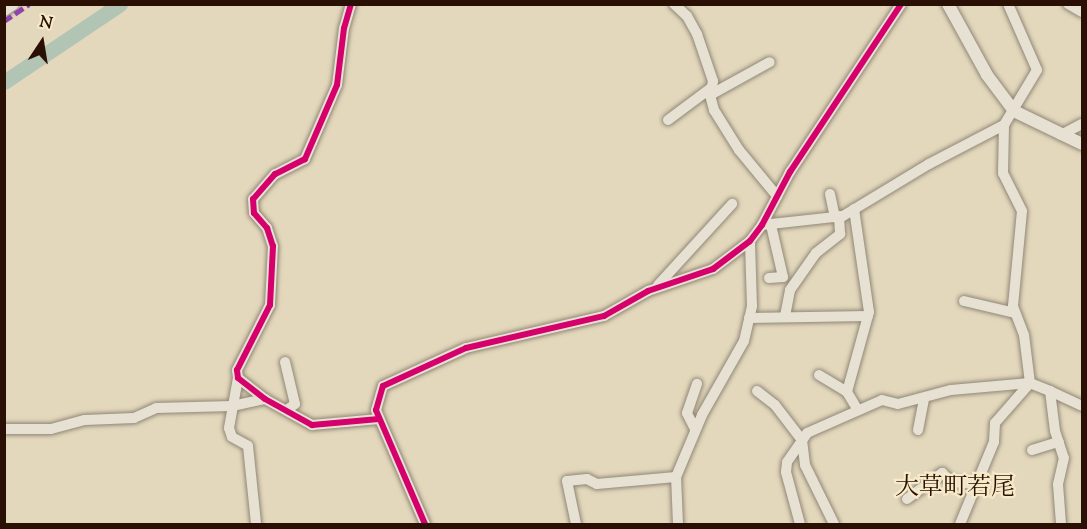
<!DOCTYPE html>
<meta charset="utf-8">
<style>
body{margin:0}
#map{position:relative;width:1087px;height:529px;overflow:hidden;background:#e3d8bc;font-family:"Sorts Mill Goudy","Noto Serif JP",serif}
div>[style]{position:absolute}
.river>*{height:15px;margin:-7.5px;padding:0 7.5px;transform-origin:7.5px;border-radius:7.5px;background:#b2c4b4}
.roads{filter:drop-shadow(0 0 2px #908776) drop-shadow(0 0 2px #908776)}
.minor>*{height:10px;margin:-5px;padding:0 5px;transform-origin:5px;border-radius:5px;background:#e7e1d4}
.tertiary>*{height:12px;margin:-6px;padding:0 6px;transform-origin:6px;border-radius:6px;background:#e7e1d4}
.quiet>*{height:4.5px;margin-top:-2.25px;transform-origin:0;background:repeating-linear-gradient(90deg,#8e44ad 0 9px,transparent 0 13.5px)}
.cycleway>*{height:6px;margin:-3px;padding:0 3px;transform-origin:3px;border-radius:3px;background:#d6006c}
span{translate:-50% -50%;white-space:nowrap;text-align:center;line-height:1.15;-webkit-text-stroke:4.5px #f7eac9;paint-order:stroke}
.quarter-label{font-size:24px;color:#2a1004}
.frame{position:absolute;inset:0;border:6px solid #2a1004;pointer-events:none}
.north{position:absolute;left:12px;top:12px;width:60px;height:60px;-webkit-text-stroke:4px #f7eac9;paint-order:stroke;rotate:12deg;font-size:16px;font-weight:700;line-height:24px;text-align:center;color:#2a1004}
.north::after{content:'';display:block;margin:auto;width:21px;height:27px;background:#2a1004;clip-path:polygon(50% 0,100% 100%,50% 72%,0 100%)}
</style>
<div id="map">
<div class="river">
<div style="left:4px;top:82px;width:140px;rotate:-33.9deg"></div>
</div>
<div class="roads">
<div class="minor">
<div style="left:351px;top:4px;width:25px;rotate:106deg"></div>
<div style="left:344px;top:28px;width:57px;rotate:97deg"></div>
<div style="left:337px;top:85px;width:81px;rotate:113.4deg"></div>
<div style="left:305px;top:159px;width:34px;rotate:153deg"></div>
<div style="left:275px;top:174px;width:33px;rotate:131deg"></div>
<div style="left:253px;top:199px;width:14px;rotate:86deg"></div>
<div style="left:254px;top:213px;width:20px;rotate:49deg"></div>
<div style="left:267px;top:228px;width:19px;rotate:72deg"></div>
<div style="left:273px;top:246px;width:59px;rotate:92.9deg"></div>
<div style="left:270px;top:305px;width:73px;rotate:116.9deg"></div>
<div style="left:237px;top:370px;width:8px;rotate:83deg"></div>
<div style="left:238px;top:378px;width:34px;rotate:38deg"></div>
<div style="left:265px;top:399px;width:54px;rotate:29deg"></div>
<div style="left:312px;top:425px;width:67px;rotate:-5.1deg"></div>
<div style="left:674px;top:4px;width:18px;rotate:43deg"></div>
<div style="left:687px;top:16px;width:21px;rotate:61deg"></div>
<div style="left:697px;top:34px;width:50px;rotate:71.2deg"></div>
<div style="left:713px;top:81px;width:14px;rotate:102deg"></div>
<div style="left:710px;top:95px;width:16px;rotate:75deg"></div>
<div style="left:714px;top:110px;width:47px;rotate:58deg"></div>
<div style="left:739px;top:150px;width:60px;rotate:50.4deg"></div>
<div style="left:1068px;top:4px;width:16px;rotate:30deg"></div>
<div style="left:710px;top:95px;width:68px;rotate:-28.8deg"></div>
<div style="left:668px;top:120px;width:54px;rotate:-36.7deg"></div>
<div style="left:1061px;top:135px;width:24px;rotate:-28deg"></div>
<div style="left:830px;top:194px;width:24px;rotate:78deg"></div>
<div style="left:854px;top:209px;width:104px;rotate:81.7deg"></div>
<div style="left:869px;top:312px;width:83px;rotate:105.4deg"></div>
<div style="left:847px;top:392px;width:21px;rotate:59deg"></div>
<div style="left:762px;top:225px;width:81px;rotate:-6.3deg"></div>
<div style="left:843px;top:216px;width:100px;rotate:-31.2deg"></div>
<div style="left:929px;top:164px;width:85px;rotate:-27.5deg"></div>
<div style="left:1004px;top:125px;width:64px;rotate:-59deg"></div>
<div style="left:1037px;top:70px;width:72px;rotate:-113.7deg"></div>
<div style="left:769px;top:278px;width:14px;rotate:-4deg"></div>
<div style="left:783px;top:277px;width:53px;rotate:-103deg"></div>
<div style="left:658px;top:285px;width:110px;rotate:-47.6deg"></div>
<div style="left:964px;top:301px;width:52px;rotate:13.2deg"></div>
<div style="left:785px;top:316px;width:26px;rotate:-79deg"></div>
<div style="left:790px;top:290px;width:45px;rotate:-54.9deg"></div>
<div style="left:816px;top:253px;width:31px;rotate:-38deg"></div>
<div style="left:840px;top:234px;width:18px;rotate:-93deg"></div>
<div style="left:749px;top:318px;width:119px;rotate:-1deg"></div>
<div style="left:285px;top:362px;width:43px;rotate:76.6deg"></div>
<div style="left:295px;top:404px;width:9px;rotate:144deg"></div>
<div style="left:819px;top:375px;width:33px;rotate:31deg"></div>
<div style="left:238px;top:378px;width:51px;rotate:100.2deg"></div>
<div style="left:229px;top:428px;width:9px;rotate:72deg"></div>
<div style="left:232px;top:437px;width:18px;rotate:29deg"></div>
<div style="left:248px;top:446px;width:78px;rotate:84.1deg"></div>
<div style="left:757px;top:391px;width:23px;rotate:38deg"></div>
<div style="left:775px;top:405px;width:44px;rotate:52.4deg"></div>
<div style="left:802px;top:440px;width:25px;rotate:83deg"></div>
<div style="left:805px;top:465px;width:66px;rotate:63.8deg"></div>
<div style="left:1050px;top:391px;width:35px;rotate:25deg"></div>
<div style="left:4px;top:429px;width:47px"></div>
<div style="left:51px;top:429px;width:35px;rotate:-15deg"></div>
<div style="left:85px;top:420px;width:49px;rotate:-2.3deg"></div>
<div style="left:134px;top:418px;width:24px;rotate:-24deg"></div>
<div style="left:156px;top:408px;width:76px;rotate:-1.5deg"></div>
<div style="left:232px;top:406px;width:34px;rotate:-12deg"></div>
<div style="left:695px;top:429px;width:18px;rotate:-117deg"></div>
<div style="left:687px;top:413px;width:31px;rotate:-71deg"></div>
<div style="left:918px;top:430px;width:32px;rotate:-79deg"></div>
<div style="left:1032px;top:450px;width:28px;rotate:-17deg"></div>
<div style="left:907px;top:499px;width:44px;rotate:-36.6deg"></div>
<div style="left:942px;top:473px;width:13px;rotate:42deg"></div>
<div style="left:952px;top:482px;width:22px;rotate:5deg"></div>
<div style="left:425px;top:524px;width:124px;rotate:-113.3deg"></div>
<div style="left:376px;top:410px;width:25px;rotate:-74deg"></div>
<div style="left:383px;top:386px;width:91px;rotate:-24.6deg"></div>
<div style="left:466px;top:348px;width:142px;rotate:-13.1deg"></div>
<div style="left:604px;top:316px;width:51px;rotate:-29.6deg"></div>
<div style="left:648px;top:291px;width:69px;rotate:-18.7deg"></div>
<div style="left:713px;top:269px;width:46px;rotate:-37.1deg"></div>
<div style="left:750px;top:241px;width:20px;rotate:-53deg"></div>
<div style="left:762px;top:225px;width:60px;rotate:-62.2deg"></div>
<div style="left:790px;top:172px;width:201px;rotate:-56.5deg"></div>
<div style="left:576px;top:524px;width:44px;rotate:-101.8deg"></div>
<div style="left:567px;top:481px;width:20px;rotate:-6deg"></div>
<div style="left:587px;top:479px;width:11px;rotate:27deg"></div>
<div style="left:597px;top:484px;width:79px;rotate:-5.1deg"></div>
<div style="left:678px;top:524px;width:47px;rotate:-92.4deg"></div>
<div style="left:676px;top:477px;width:67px;rotate:-67.2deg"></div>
<div style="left:702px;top:415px;width:85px;rotate:-60.4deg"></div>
<div style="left:744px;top:341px;width:36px;rotate:-77deg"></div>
<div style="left:752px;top:306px;width:65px;rotate:-91.8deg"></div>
<div style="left:800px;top:524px;width:54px;rotate:-105.1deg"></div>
<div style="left:786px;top:472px;width:10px;rotate:-84deg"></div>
<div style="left:787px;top:462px;width:35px;rotate:-55deg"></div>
<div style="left:807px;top:433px;width:82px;rotate:-23.7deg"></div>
<div style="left:882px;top:400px;width:16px;rotate:14deg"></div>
<div style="left:898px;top:404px;width:55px;rotate:-14.8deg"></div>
<div style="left:951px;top:390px;width:79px;rotate:-5.1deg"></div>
<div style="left:1030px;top:383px;width:22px;rotate:22deg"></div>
<div style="left:1050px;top:391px;width:40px;rotate:82.9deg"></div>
<div style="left:1055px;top:431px;width:28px;rotate:72deg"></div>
<div style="left:1064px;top:458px;width:27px;rotate:103deg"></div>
<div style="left:1058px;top:484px;width:40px;rotate:85.7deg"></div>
<div style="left:960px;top:524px;width:89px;rotate:-67.5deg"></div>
<div style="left:994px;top:442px;width:19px;rotate:-87deg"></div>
<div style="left:995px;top:423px;width:53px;rotate:-48.8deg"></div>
<div style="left:1030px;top:383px;width:48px;rotate:-97.1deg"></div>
<div style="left:1024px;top:335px;width:31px;rotate:-111deg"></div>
<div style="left:1013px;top:306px;width:95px;rotate:-84.6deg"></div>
<div style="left:1022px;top:211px;width:42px;rotate:-116.6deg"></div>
<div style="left:1003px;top:173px;width:48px;rotate:-88.8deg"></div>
</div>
<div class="tertiary">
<div style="left:948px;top:4px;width:81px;rotate:61.2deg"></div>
<div style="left:987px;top:75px;width:45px;rotate:53.1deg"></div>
<div style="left:1014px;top:111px;width:76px;rotate:25.9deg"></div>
<div style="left:4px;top:10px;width:11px;rotate:-34deg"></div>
</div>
</div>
<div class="quiet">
<div style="left:4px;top:21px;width:30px;rotate:-34deg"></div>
</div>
<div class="cycleway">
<div style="left:351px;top:4px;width:25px;rotate:106deg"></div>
<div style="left:344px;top:28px;width:57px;rotate:97deg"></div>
<div style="left:337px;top:85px;width:81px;rotate:113.4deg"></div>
<div style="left:305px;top:159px;width:34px;rotate:153deg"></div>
<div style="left:275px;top:174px;width:33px;rotate:131deg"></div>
<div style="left:253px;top:199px;width:14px;rotate:86deg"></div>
<div style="left:254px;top:213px;width:20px;rotate:49deg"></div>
<div style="left:267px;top:228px;width:19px;rotate:72deg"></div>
<div style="left:273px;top:246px;width:59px;rotate:92.9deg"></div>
<div style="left:270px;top:305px;width:73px;rotate:116.9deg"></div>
<div style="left:237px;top:370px;width:8px;rotate:83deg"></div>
<div style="left:238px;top:378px;width:34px;rotate:38deg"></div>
<div style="left:265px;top:399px;width:54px;rotate:29deg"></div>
<div style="left:312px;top:425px;width:67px;rotate:-5.1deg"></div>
<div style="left:425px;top:524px;width:124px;rotate:-113.3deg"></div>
<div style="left:376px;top:410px;width:25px;rotate:-74deg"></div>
<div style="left:383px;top:386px;width:91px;rotate:-24.6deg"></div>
<div style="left:466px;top:348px;width:142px;rotate:-13.1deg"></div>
<div style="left:604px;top:316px;width:51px;rotate:-29.6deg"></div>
<div style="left:648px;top:291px;width:69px;rotate:-18.7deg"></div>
<div style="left:713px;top:269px;width:46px;rotate:-37.1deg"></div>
<div style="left:750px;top:241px;width:20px;rotate:-53deg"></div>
<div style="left:762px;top:225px;width:60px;rotate:-62.2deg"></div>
<div style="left:790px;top:172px;width:201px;rotate:-56.5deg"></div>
</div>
<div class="quarter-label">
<span style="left:955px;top:489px">大草町若尾</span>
</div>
<div class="frame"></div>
<div class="north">N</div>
</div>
